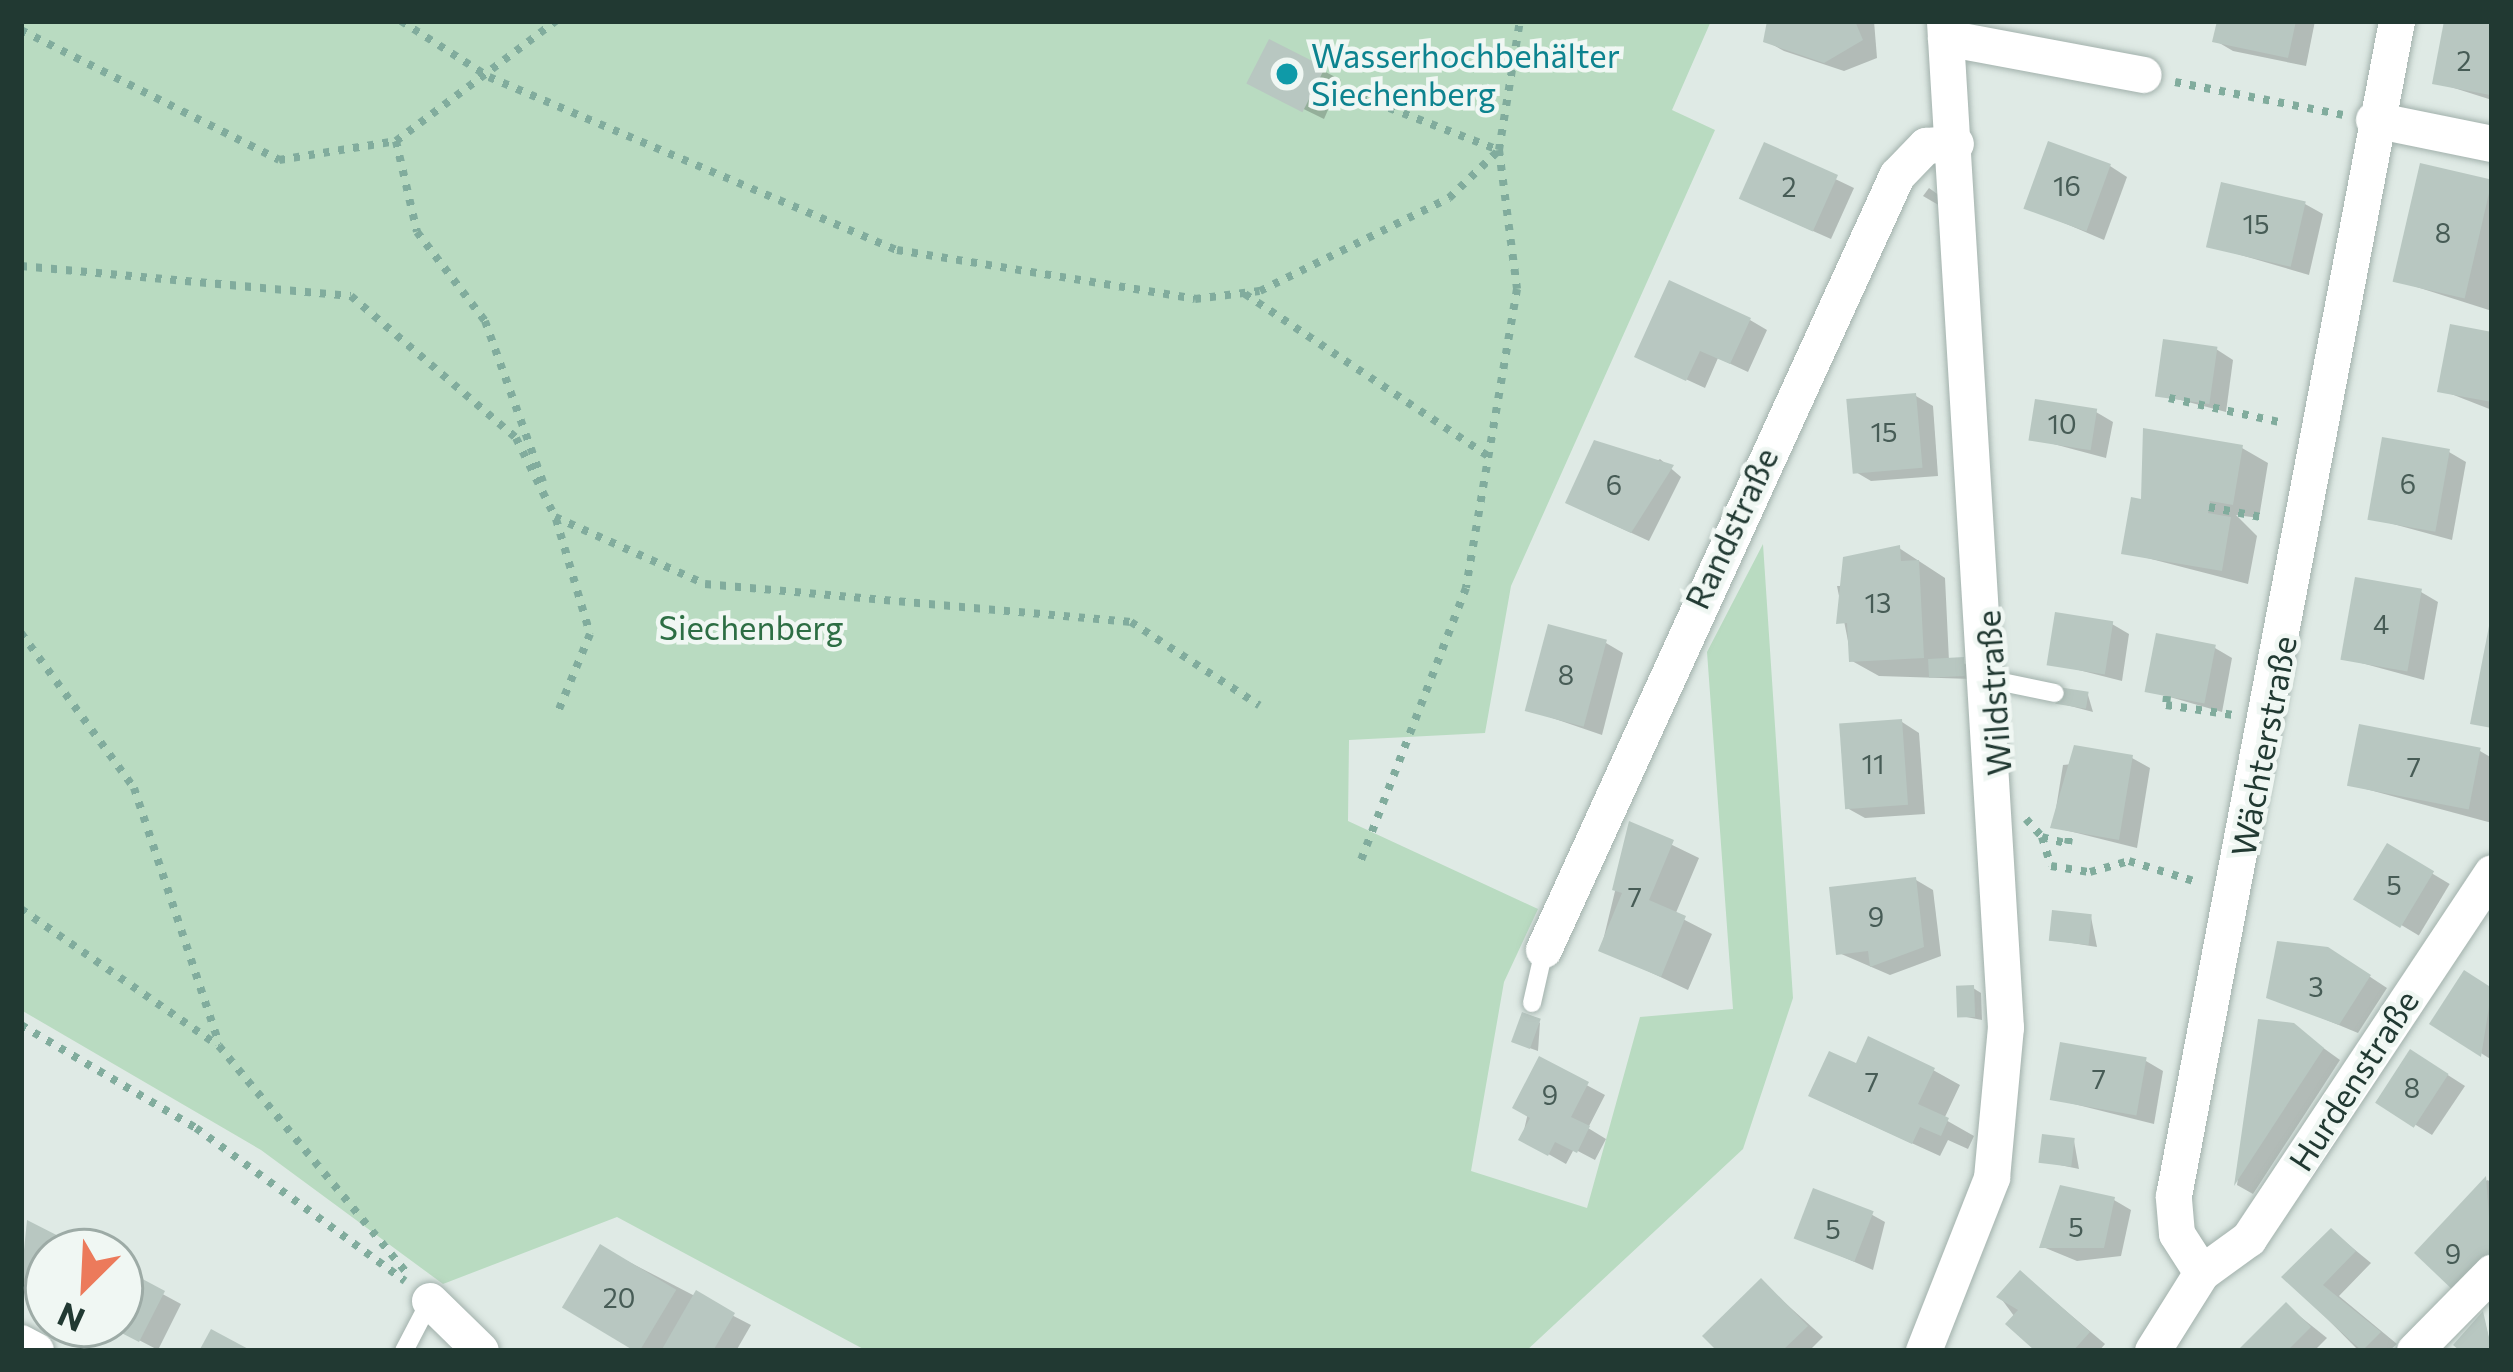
<!DOCTYPE html>
<meta charset="utf-8">
<style>
body{margin:0}
#map{position:relative;width:2513px;height:1372px;overflow:hidden;background:#dfeae5;font-family:Commissioner,sans-serif}
div>[style]{position:absolute}
.green>*{inset:0;background:#b9dbc1}
.shadow>*{inset:0;background:#0003;transform-origin:0 0}
.building>*{inset:0;background:#b8c7c1;transform-origin:0 0}
.path>*{height:8px;margin-top:-4px;transform-origin:0;background:repeating-linear-gradient(90deg,#81ac9d 0 6px,transparent 0 15px)}
.roads{filter:drop-shadow(0 0 3px #a2b1ac) drop-shadow(0 0 3px #a2b1ac)}
.lane>*{height:18px;margin:-9px;padding:0 9px;transform-origin:9px;border-radius:9px;background:#fff}
.street>*{height:36px;margin:-18px;padding:0 18px;transform-origin:18px;border-radius:18px;background:#fff}
.dots>*{width:33px;height:33px;translate:-50% -50%;box-sizing:border-box;border:6px solid #f0f7f3;border-radius:50%}
span{translate:-50% -50%;white-space:nowrap;text-align:center;line-height:1.15;-webkit-text-stroke:9px #f0f7f3;paint-order:stroke}
.number-label{font-size:27px;color:#475c56}
.number-label span{-webkit-text-stroke-width:0}
.culture-label{font-size:33px;color:#0d838f}
.left{translate:0 -50%;text-align:left}
.street-label{font-size:33px;color:#213932}
.park-label{font-size:33px;color:#2d6e44}
.frame{position:absolute;inset:0;border:24px solid #213932;pointer-events:none}
.north{position:absolute;left:24px;top:1228px;width:120px;height:120px;box-sizing:border-box;background:#f0f7f3;border:3px solid #9daba6;border-radius:50%;rotate:204deg;font-size:33px;font-weight:700;line-height:48px;text-align:center;color:#213932}
.north::after{content:'';display:block;margin:auto;width:42px;height:54px;background:#ec7a5b;clip-path:polygon(50% 0,100% 100%,50% 72%,0 100%)}
</style>
<div id="map">
<div class="green">
<div style="clip-path:polygon(21px 21px,1711px 21px,1672px 110px,1715px 130px,1511px 586px,1485px 733px,1349px 740px,1348px 821px,1538px 909px,1504px 982px,1471px 1171px,1587px 1208px,1640px 1017px,1733px 1009px,1707px 652px,1763px 544px,1793px 998px,1743px 1149px,1526px 1351px,867px 1351px,617px 1217px,443px 1284px,261px 1150px,21px 1010px)"></div>
</div>
<div class="shadow">
<div style="clip-path:polygon(1771px 21px,1874px 21px,1877px 58px,1844px 71px,1784px 51px,1766px 41px)"></div>
<div style="clip-path:polygon(2220px 21px,2315px 21px,2306px 66px,2233px 51px,2216px 41px)"></div>
<div style="clip-path:polygon(2447px 21px,2492px 21px,2492px 100px,2435px 82px)"></div>
<div style="clip-path:polygon(1270px 43px,1341px 80px,1324px 119px,1269px 92px)"></div>
<div style="clip-path:polygon(1766px 146px,1854px 188px,1831px 239px,1761px 208px)"></div>
<div style="clip-path:polygon(2110px 166px,2127px 177px,2104px 240px,2027px 207px)"></div>
<div style="clip-path:polygon(2423px 167px,2492px 182px,2492px 311px,2398px 281px)"></div>
<div style="clip-path:polygon(1929px 188px,1947px 201px,1942px 207px,1923px 196px)"></div>
<div style="clip-path:polygon(2305px 204px,2323px 214px,2309px 275px,2210px 246px)"></div>
<div style="clip-path:polygon(1750px 320px,1767px 330px,1748px 372px,1718px 358px,1705px 388px,1655px 365px)"></div>
<div style="clip-path:polygon(2492px 335px,2492px 410px,2441px 390px)"></div>
<div style="clip-path:polygon(2216px 349px,2233px 360px,2226px 412px,2158px 394px)"></div>
<div style="clip-path:polygon(1916px 396px,1933px 406px,1938px 476px,1871px 481px,1854px 471px)"></div>
<div style="clip-path:polygon(2096px 412px,2113px 422px,2106px 458px,2031px 438px)"></div>
<div style="clip-path:polygon(2242px 448px,2268px 463px,2259px 518px,2236px 515px,2257px 536px,2248px 584px,2124px 552px,2144px 503px)"></div>
<div style="clip-path:polygon(2449px 452px,2466px 462px,2452px 540px,2371px 518px)"></div>
<div style="clip-path:polygon(1660px 459px,1681px 477px,1649px 541px,1586px 512px)"></div>
<div style="clip-path:polygon(1899px 548px,1945px 578px,1949px 661px,1971px 665px,1972px 679px,1879px 676px,1852px 661px,1837px 586px,1848px 586px,1847px 559px)"></div>
<div style="clip-path:polygon(2421px 592px,2438px 602px,2424px 680px,2343px 658px)"></div>
<div style="clip-path:polygon(2112px 624px,2129px 634px,2122px 681px,2051px 663px)"></div>
<div style="clip-path:polygon(1606px 643px,1623px 653px,1602px 735px,1529px 710px)"></div>
<div style="clip-path:polygon(2215px 648px,2232px 658px,2222px 712px,2149px 691px)"></div>
<div style="clip-path:polygon(2088px 695px,2093px 712px,2059px 703px)"></div>
<div style="clip-path:polygon(1902px 722px,1919px 733px,1925px 814px,1865px 818px,1847px 808px)"></div>
<div style="clip-path:polygon(2480px 751px,2492px 758px,2492px 823px,2351px 785px)"></div>
<div style="clip-path:polygon(2132px 758px,2150px 768px,2137px 848px,2053px 827px,2063px 765px)"></div>
<div style="clip-path:polygon(1631px 825px,1699px 858px,1675px 915px,1712px 934px,1688px 990px,1601px 949px)"></div>
<div style="left:2388px;top:847px;width:72px;height:60px;rotate:31deg"></div>
<div style="clip-path:polygon(1916px 880px,1933px 890px,1941px 956px,1890px 975px,1839px 953px)"></div>
<div style="clip-path:polygon(2091px 917px,2097px 947px,2053px 940px)"></div>
<div style="clip-path:polygon(2346px 961px,2387px 988px,2358px 1033px,2269px 996px)"></div>
<div style="clip-path:polygon(2465px 974px,2492px 990px,2492px 1060px,2433px 1023px)"></div>
<div style="clip-path:polygon(1973px 988px,1981px 993px,1982px 1020px,1961px 1016px)"></div>
<div style="clip-path:polygon(1540px 1022px,1538px 1051px,1521px 1045px)"></div>
<div style="clip-path:polygon(2260px 1023px,2293px 1026px,2340px 1060px,2253px 1194px,2237px 1185px)"></div>
<div style="clip-path:polygon(1540px 1060px,1605px 1095px,1588px 1128px,1606px 1139px,1595px 1160px,1574px 1149px,1566px 1164px,1522px 1139px)"></div>
<div style="clip-path:polygon(2146px 1061px,2163px 1071px,2154px 1124px,2054px 1099px)"></div>
<div style="clip-path:polygon(2429px 1063px,2465px 1086px,2432px 1135px,2379px 1102px)"></div>
<div style="clip-path:polygon(1857px 1067px,1933px 1070px,1960px 1085px,1944px 1119px,1974px 1136px,1968px 1149px,1948px 1140px,1940px 1156px,1839px 1110px)"></div>
<div style="clip-path:polygon(2074px 1141px,2079px 1169px,2041px 1161px)"></div>
<div style="clip-path:polygon(2487px 1180px,2492px 1182px,2492px 1285px,2418px 1253px)"></div>
<div style="clip-path:polygon(2114px 1200px,2131px 1210px,2121px 1256px,2077px 1261px,2043px 1247px)"></div>
<div style="clip-path:polygon(1867px 1212px,1885px 1222px,1873px 1270px,1797px 1237px)"></div>
<div style="clip-path:polygon(29px 1224px,84px 1252px,48px 1252px,48px 1292px,21px 1279px)"></div>
<div style="clip-path:polygon(2332px 1231px,2371px 1263px,2339px 1296px,2397px 1344px,2389px 1351px,2359px 1351px,2286px 1277px)"></div>
<div style="clip-path:polygon(602px 1248px,751px 1325px,736px 1351px,639px 1351px,565px 1306px)"></div>
<div style="clip-path:polygon(120px 1271px,181px 1304px,158px 1350px,108px 1324px,120px 1324px)"></div>
<div style="clip-path:polygon(1762px 1282px,1823px 1337px,1809px 1351px,1721px 1351px)"></div>
<div style="clip-path:polygon(2040px 1289px,2105px 1344px,2099px 1351px,2040px 1351px,2000px 1297px)"></div>
<div style="clip-path:polygon(2287px 1306px,2327px 1338px,2314px 1351px,2241px 1351px)"></div>
<div style="clip-path:polygon(2483px 1315px,2492px 1351px,2468px 1351px)"></div>
</div>
<div class="building">
<div style="clip-path:polygon(1767px 21px,1855px 21px,1863px 40px,1824px 63px,1763px 42px)"></div>
<div style="clip-path:polygon(2217px 21px,2296px 21px,2288px 58px,2212px 42px)"></div>
<div style="clip-path:polygon(2444px 21px,2492px 21px,2490px 95px,2432px 84px)"></div>
<div style="left:1269px;top:39px;width:63px;height:50px;rotate:27deg"></div>
<div style="left:2048px;top:141px;width:67px;height:72px;rotate:20deg"></div>
<div style="left:1764px;top:142px;width:81px;height:62px;rotate:24deg"></div>
<div style="left:2420px;top:163px;width:74px;height:122px;rotate:13deg"></div>
<div style="left:2221px;top:182px;width:87px;height:67px;rotate:13deg"></div>
<div style="clip-path:polygon(1669px 280px,1751px 318px,1730px 364px,1700px 351px,1686px 381px,1634px 357px)"></div>
<div style="clip-path:polygon(2450px 324px,2492px 332px,2492px 402px,2437px 392px)"></div>
<div style="left:2163px;top:339px;width:55px;height:58px;rotate:8deg"></div>
<div style="left:1916px;top:393px;width:75px;height:70px;rotate:85deg"></div>
<div style="left:2035px;top:399px;width:63px;height:42px;rotate:9deg"></div>
<div style="clip-path:polygon(2143px 428px,2243px 445px,2233px 505px,2210px 501px,2208px 513px,2231px 517px,2222px 571px,2121px 554px,2131px 497px,2141px 499px)"></div>
<div style="left:2382px;top:437px;width:69px;height:84px;rotate:10deg"></div>
<div style="clip-path:polygon(1594px 440px,1674px 465px,1631px 533px,1565px 503px)"></div>
<div style="clip-path:polygon(1900px 545px,1901px 561px,1919px 560px,1924px 658px,1849px 662px,1847px 623px,1836px 624px,1843px 557px)"></div>
<div style="left:2355px;top:577px;width:68px;height:84px;rotate:10deg"></div>
<div style="left:2055px;top:612px;width:59px;height:54px;rotate:9deg"></div>
<div style="clip-path:polygon(2490px 621px,2492px 621px,2492px 728px,2470px 724px)"></div>
<div style="left:1548px;top:624px;width:61px;height:90px;rotate:15deg"></div>
<div style="left:2156px;top:633px;width:61px;height:60px;rotate:11deg"></div>
<div style="left:1964px;top:657px;width:19px;height:36px;rotate:87deg"></div>
<div style="left:2058px;top:687px;width:31px;height:17px;rotate:9deg"></div>
<div style="left:1902px;top:719px;width:86px;height:63px;rotate:86deg"></div>
<div style="left:2359px;top:724px;width:124px;height:63px;rotate:11deg"></div>
<div style="clip-path:polygon(2074px 745px,2133px 755px,2119px 840px,2050px 828px)"></div>
<div style="clip-path:polygon(1629px 821px,1674px 840px,1649px 900px,1686px 916px,1661px 977px,1598px 951px,1622px 893px,1612px 890px)"></div>
<div style="left:2387px;top:843px;width:55px;height:66px;rotate:31deg"></div>
<div style="clip-path:polygon(1916px 877px,1924px 947px,1870px 967px,1868px 951px,1836px 955px,1829px 887px)"></div>
<div style="left:2052px;top:910px;width:40px;height:31px;rotate:6deg"></div>
<div style="clip-path:polygon(2277px 941px,2328px 947px,2371px 975px,2339px 1025px,2266px 998px)"></div>
<div style="clip-path:polygon(2464px 970px,2492px 988px,2481px 1057px,2429px 1024px)"></div>
<div style="left:1974px;top:985px;width:32px;height:18px;rotate:88deg"></div>
<div style="left:1522px;top:1012px;width:20px;height:32px;rotate:20deg"></div>
<div style="clip-path:polygon(2258px 1019px,2294px 1023px,2324px 1048px,2234px 1186px)"></div>
<div style="clip-path:polygon(1868px 1036px,1935px 1068px,1918px 1104px,1949px 1118px,1941px 1136px,1920px 1127px,1912px 1144px,1808px 1096px,1829px 1051px,1856px 1063px)"></div>
<div style="left:2060px;top:1042px;width:88px;height:59px;rotate:10deg"></div>
<div style="left:2410px;top:1049px;width:46px;height:64px;rotate:33deg"></div>
<div style="clip-path:polygon(1539px 1056px,1589px 1082px,1571px 1117px,1590px 1126px,1577px 1153px,1555px 1142px,1548px 1156px,1518px 1140px,1530px 1118px,1512px 1108px)"></div>
<div style="left:2042px;top:1134px;width:33px;height:29px;rotate:7deg"></div>
<div style="clip-path:polygon(2486px 1176px,2492px 1257px,2457px 1294px,2414px 1253px)"></div>
<div style="clip-path:polygon(2060px 1185px,2115px 1197px,2104px 1248px,2039px 1248px)"></div>
<div style="left:1813px;top:1188px;width:65px;height:54px;rotate:21deg"></div>
<div style="clip-path:polygon(27px 1220px,84px 1249px,48px 1252px,48px 1294px,21px 1281px)"></div>
<div style="clip-path:polygon(2331px 1228px,2356px 1251px,2323px 1285px,2381px 1332px,2362px 1351px,2281px 1277px)"></div>
<div style="left:600px;top:1244px;width:89px;height:74px;rotate:31deg"></div>
<div style="clip-path:polygon(120px 1267px,165px 1291px,139px 1342px,104px 1324px,120px 1324px)"></div>
<div style="clip-path:polygon(2020px 1270px,2090px 1332px,2073px 1351px,2035px 1351px,2005px 1324px,2018px 1310px,1996px 1297px)"></div>
<div style="clip-path:polygon(1761px 1278px,1808px 1326px,1782px 1351px,1717px 1351px,1702px 1336px)"></div>
<div style="clip-path:polygon(696px 1290px,735px 1313px,713px 1351px,661px 1351px)"></div>
<div style="clip-path:polygon(2286px 1302px,2311px 1327px,2287px 1351px,2237px 1351px)"></div>
<div style="clip-path:polygon(2483px 1311px,2492px 1351px,2460px 1351px,2453px 1345px)"></div>
<div style="clip-path:polygon(211px 1329px,252px 1351px,199px 1351px)"></div>
</div>
<div class="path">
<div style="left:401px;top:21px;width:104px;rotate:32.5deg"></div>
<div style="left:489px;top:77px;width:443px;rotate:23deg"></div>
<div style="left:897px;top:250px;width:302px;rotate:9.3deg"></div>
<div style="left:1195px;top:299px;width:65px;rotate:-7deg"></div>
<div style="left:1260px;top:291px;width:211px;rotate:-26.2deg"></div>
<div style="left:1449px;top:198px;width:69px;rotate:-43.8deg"></div>
<div style="left:1499px;top:150px;width:131px;rotate:-80.8deg"></div>
<div style="left:21px;top:30px;width:289px;rotate:26.7deg"></div>
<div style="left:279px;top:160px;width:119px;rotate:-9.2deg"></div>
<div style="left:396px;top:141px;width:200px;rotate:-36.9deg"></div>
<div style="left:1319px;top:81px;width:193px;rotate:21deg"></div>
<div style="left:1499px;top:150px;width:140px;rotate:82.6deg"></div>
<div style="left:1517px;top:289px;width:303px;rotate:99.7deg"></div>
<div style="left:1466px;top:588px;width:294px;rotate:111.1deg"></div>
<div style="left:2175px;top:82px;width:171px;rotate:11.1deg"></div>
<div style="left:396px;top:141px;width:93px;rotate:77deg"></div>
<div style="left:417px;top:232px;width:112px;rotate:52.6deg"></div>
<div style="left:485px;top:321px;width:171px;rotate:70.2deg"></div>
<div style="left:21px;top:266px;width:331px;rotate:5.2deg"></div>
<div style="left:351px;top:296px;width:218px;rotate:40.7deg"></div>
<div style="left:516px;top:438px;width:88px;rotate:63.7deg"></div>
<div style="left:555px;top:517px;width:164px;rotate:24.1deg"></div>
<div style="left:705px;top:584px;width:428px;rotate:5.1deg"></div>
<div style="left:1131px;top:622px;width:153px;rotate:33deg"></div>
<div style="left:1245px;top:294px;width:292px;rotate:33.7deg"></div>
<div style="left:2169px;top:398px;width:118px;rotate:12.3deg"></div>
<div style="left:2209px;top:507px;width:58px;rotate:10.9deg"></div>
<div style="left:556px;top:519px;width:120px;rotate:73.5deg"></div>
<div style="left:590px;top:634px;width:87px;rotate:112.4deg"></div>
<div style="left:21px;top:633px;width:192px;rotate:53.9deg"></div>
<div style="left:134px;top:788px;width:270px;rotate:71.6deg"></div>
<div style="left:2167px;top:696px;width:9px;rotate:96deg"></div>
<div style="left:2166px;top:705px;width:68px;rotate:8.5deg"></div>
<div style="left:2026px;top:819px;width:24px;rotate:48deg"></div>
<div style="left:2042px;top:837px;width:27px;rotate:15deg"></div>
<div style="left:2068px;top:844px;width:12px;rotate:-81deg"></div>
<div style="left:2042px;top:837px;width:30px;rotate:73deg"></div>
<div style="left:2051px;top:866px;width:39px;rotate:9deg"></div>
<div style="left:2090px;top:872px;width:41px;rotate:-15.8deg"></div>
<div style="left:2129px;top:861px;width:74px;rotate:17.2deg"></div>
<div style="left:21px;top:909px;width:241px;rotate:34.7deg"></div>
<div style="left:219px;top:1046px;width:298px;rotate:50.4deg"></div>
<div style="left:21px;top:1025px;width:203px;rotate:30.5deg"></div>
<div style="left:196px;top:1128px;width:259px;rotate:36.2deg"></div>
</div>
<div class="roads">
<div class="lane">
<div style="left:1992px;top:680px;width:64px;rotate:11.7deg"></div>
<div style="left:1532px;top:1003px;width:54px;rotate:-77.2deg"></div>
<div style="left:404px;top:1351px;width:56px;rotate:-62.5deg"></div>
</div>
<div class="street">
<div style="left:1946px;top:38px;width:201px;rotate:10.6deg"></div>
<div style="left:2374px;top:120px;width:120px;rotate:11.5deg"></div>
<div style="left:1544px;top:950px;width:851px;rotate:-65.48deg"></div>
<div style="left:1897px;top:176px;width:42px;rotate:-46deg"></div>
<div style="left:1926px;top:146px;width:30px;rotate:-4deg"></div>
<div style="left:2202px;top:1273px;width:58px;rotate:-35.9deg"></div>
<div style="left:2249px;top:1239px;width:439px;rotate:-56.4deg"></div>
<div style="left:430px;top:1301px;width:71px;rotate:44.4deg"></div>
<div style="left:21px;top:1343px;width:17px;rotate:28deg"></div>
<div style="left:1924px;top:1351px;width:186px;rotate:-68.5deg"></div>
<div style="left:1992px;top:1178px;width:151px;rotate:-84.7deg"></div>
<div style="left:2006px;top:1028px;width:1009px;rotate:-93.47deg"></div>
<div style="left:2153px;top:1351px;width:92px;rotate:-57.9deg"></div>
<div style="left:2202px;top:1273px;width:46px;rotate:-122.7deg"></div>
<div style="left:2177px;top:1234px;width:38px;rotate:-95deg"></div>
<div style="left:2174px;top:1196px;width:1196px;rotate:-79.25deg"></div>
<div style="left:2415px;top:1351px;width:110px;rotate:-45.4deg"></div>
</div>
</div>
<div class="dots">
<div style="left:1287px;top:74px;background:#0f9aa8"></div>
</div>
<div class="number-label">
<span style="left:2464px;top:61px">2</span>
<span style="left:2067px;top:186px">16</span>
<span style="left:1789px;top:187px">2</span>
<span style="left:2256px;top:224px">15</span>
<span style="left:2443px;top:233px">8</span>
<span style="left:2062px;top:424px">10</span>
<span style="left:1884px;top:432px">15</span>
<span style="left:2408px;top:484px">6</span>
<span style="left:1614px;top:485px">6</span>
<span style="left:1878px;top:603px">13</span>
<span style="left:2381px;top:624px">4</span>
<span style="left:1566px;top:675px">8</span>
<span style="left:1873px;top:764px">11</span>
<span style="left:2414px;top:767px">7</span>
<span style="left:2394px;top:885px">5</span>
<span style="left:1635px;top:897px">7</span>
<span style="left:1876px;top:917px">9</span>
<span style="left:2316px;top:987px">3</span>
<span style="left:2099px;top:1079px">7</span>
<span style="left:1872px;top:1082px">7</span>
<span style="left:2412px;top:1088px">8</span>
<span style="left:1550px;top:1095px">9</span>
<span style="left:2076px;top:1227px">5</span>
<span style="left:1833px;top:1229px">5</span>
<span style="left:2453px;top:1254px">9</span>
<span style="left:619px;top:1298px">20</span>
</div>
<div class="culture-label">
<span class="left" style="left:1311px;top:74px">Wasserhochbehälter<br>Siechenberg</span>
</div>
<div class="street-label">
<span style="left:1731px;top:528px;rotate:-65deg">Randstraße</span>
<span style="left:1993px;top:693px;rotate:-94deg">Wildstraße</span>
<span style="left:2263px;top:746px;rotate:-79deg">Wächterstraße</span>
<span style="left:2353px;top:1080px;rotate:-57deg">Hurdenstraße</span>
</div>
<div class="park-label">
<span style="left:751px;top:627px">Siechenberg</span>
</div>
<div class="frame"></div>
<div class="north">N</div>
</div>
